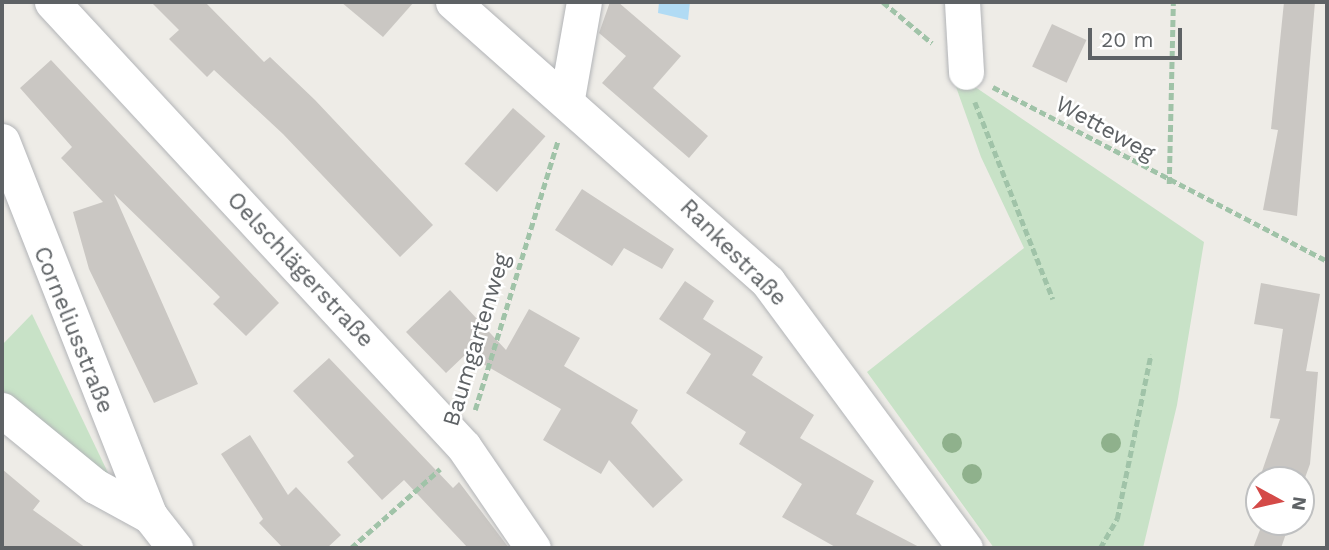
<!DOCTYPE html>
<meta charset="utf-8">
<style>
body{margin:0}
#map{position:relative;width:1329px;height:550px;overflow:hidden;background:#eeece7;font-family:"Work Sans",sans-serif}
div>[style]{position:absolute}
.green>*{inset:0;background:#c8e2c7}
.water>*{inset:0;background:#b1dbf4}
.building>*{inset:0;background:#cac7c3;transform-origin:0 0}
.path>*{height:4.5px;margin-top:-2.25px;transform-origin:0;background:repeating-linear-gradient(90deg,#a0c3a8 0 7px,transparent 0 10.5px)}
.roads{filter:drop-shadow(0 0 2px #b2b4b7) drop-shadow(0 0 2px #b2b4b7)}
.minor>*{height:35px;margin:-17.5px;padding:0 17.5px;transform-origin:17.5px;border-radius:17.5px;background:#fff}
.trees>*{width:20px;height:20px;margin:-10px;border-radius:50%;background:#8fb18c}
span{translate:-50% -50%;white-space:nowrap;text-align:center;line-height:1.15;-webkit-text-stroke:5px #fff;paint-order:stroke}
.street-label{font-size:23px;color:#5e6265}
.frame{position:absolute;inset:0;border:4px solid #5e6265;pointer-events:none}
.north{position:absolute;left:1245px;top:466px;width:70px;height:70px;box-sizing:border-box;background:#fff;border:2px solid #bfc0c1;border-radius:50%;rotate:98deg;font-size:19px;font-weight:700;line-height:28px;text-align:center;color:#5e6265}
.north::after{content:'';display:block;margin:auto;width:24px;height:32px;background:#d44a48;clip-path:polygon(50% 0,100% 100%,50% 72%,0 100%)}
.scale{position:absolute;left:1088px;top:28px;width:94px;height:32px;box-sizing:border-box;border:4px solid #5e6265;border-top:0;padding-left:9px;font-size:21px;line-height:24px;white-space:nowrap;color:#5e6265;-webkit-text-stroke:5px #fff;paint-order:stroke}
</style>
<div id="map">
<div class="green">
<div style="clip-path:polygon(950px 70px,1204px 242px,1177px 405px,1143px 548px,994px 548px,867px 372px,1024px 248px,981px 157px)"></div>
<div style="clip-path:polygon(32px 314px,110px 477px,2px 390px,2px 345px)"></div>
</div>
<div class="water">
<div style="clip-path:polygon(659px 2px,690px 2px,688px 20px,658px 13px)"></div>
</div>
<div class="building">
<div style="clip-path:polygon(151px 2px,205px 2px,264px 62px,270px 57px,315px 100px,433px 225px,400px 257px,283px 134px,214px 70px,207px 77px,169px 39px,179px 30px)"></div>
<div style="clip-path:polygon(341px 2px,414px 2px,383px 37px)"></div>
<div style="clip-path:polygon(610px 2px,618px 2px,681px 56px,653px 88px,708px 136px,689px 158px,602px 83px,626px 56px,599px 33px)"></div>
<div style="clip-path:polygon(1284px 2px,1315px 2px,1297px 216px,1263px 210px,1278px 130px,1271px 129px)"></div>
<div style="left:1052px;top:24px;width:38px;height:47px;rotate:25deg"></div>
<div style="clip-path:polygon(51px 60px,279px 303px,246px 336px,213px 304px,220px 297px,114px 194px,198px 384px,154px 403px,89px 269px,73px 212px,103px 202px,61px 158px,72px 147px,20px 88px)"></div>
<div style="left:513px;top:108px;width:43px;height:74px;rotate:41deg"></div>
<div style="clip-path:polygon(582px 189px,674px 249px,662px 269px,624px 248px,612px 266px,555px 230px)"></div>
<div style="clip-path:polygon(685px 281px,714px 301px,703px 319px,763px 357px,752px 375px,814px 415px,800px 438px,874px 481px,856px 514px,921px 548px,837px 548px,782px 517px,802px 484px,739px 444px,746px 432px,686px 393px,711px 354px,659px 319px)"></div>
<div style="clip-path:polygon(1261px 283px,1320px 294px,1306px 371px,1318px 372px,1310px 464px,1301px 489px,1301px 480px,1259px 480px,1280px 419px,1270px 418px,1283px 329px,1254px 324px)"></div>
<div style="clip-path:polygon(450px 290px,506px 350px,529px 309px,580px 338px,564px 366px,638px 410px,631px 423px,683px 480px,653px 508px,609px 460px,601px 474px,543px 440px,561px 409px,466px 354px,446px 373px,406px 332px)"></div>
<div style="clip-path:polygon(329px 358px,453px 488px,459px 482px,509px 548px,468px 548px,404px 480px,382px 500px,347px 462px,354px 456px,293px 391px)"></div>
<div style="clip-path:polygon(250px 435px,288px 495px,296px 487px,341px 535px,327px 548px,283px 548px,259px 523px,263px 519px,221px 454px)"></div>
<div style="clip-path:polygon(2px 469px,40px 501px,33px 510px,86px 548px,2px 548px)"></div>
<div style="clip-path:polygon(1263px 522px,1290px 522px,1281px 548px,1253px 548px)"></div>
</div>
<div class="path">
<div style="left:883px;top:2px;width:64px;rotate:39.9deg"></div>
<div style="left:993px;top:87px;width:377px;rotate:27.5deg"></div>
<div style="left:975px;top:102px;width:212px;rotate:68.4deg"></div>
<div style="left:1169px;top:184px;width:182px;rotate:-88.7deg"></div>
<div style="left:475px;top:410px;width:282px;rotate:-72.9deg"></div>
<div style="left:351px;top:548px;width:119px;rotate:-41.6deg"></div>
<div style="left:1100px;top:548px;width:34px;rotate:-60deg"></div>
<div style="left:1117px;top:519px;width:168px;rotate:-78.4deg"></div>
</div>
<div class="roads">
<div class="minor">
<div style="left:52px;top:2px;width:606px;rotate:47.21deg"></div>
<div style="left:464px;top:447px;width:122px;rotate:55.7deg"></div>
<div style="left:453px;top:2px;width:421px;rotate:41.6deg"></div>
<div style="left:768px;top:282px;width:331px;rotate:53.5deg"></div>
<div style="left:962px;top:2px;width:70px;rotate:86.7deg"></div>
<div style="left:567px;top:98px;width:97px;rotate:-80deg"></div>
<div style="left:2px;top:141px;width:403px;rotate:68.5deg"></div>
<div style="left:2px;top:410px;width:120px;rotate:39.3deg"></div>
<div style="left:95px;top:486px;width:63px;rotate:28.6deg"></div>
<div style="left:150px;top:516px;width:41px;rotate:52deg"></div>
</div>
</div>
<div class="trees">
<div style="left:952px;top:443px"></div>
<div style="left:1111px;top:443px"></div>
<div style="left:972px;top:474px"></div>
</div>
<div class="street-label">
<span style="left:1105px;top:129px;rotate:29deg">Wetteweg</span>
<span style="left:733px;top:253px;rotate:45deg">Rankestraße</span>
<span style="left:300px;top:270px;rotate:47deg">Oelschlägerstraße</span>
<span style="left:73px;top:330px;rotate:68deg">Corneliusstraße</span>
<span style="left:477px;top:340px;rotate:-73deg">Baumgartenweg</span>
</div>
<div class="frame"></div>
<div class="north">N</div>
<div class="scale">20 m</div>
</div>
